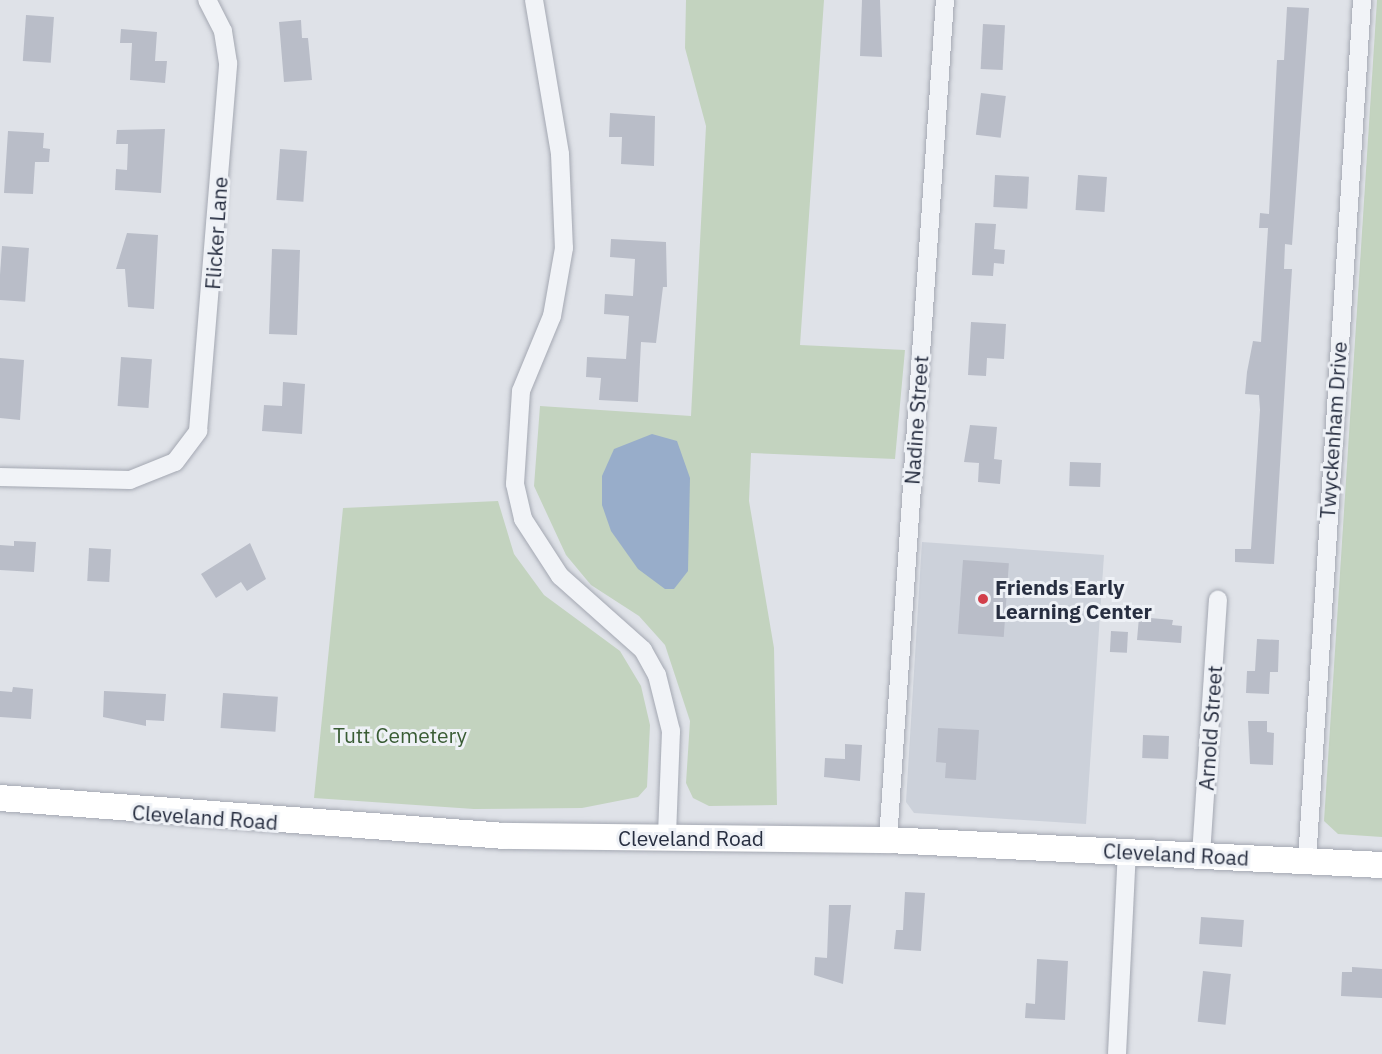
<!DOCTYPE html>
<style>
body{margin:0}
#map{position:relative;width:1382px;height:1054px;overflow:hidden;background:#dfe2e8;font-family:"IBM Plex Sans",sans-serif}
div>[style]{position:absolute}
.built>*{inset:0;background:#ccd1da}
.green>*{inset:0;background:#c3d3bf}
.water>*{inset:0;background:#98adca}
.building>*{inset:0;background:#b9bdc8;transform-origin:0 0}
.roads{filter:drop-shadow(0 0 2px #a4a8b2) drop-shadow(0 0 2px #a4a8b2)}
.minor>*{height:18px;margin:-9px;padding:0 9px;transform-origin:9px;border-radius:9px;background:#f1f3f7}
.secondary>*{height:26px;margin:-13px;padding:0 13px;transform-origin:13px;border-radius:13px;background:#fff}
.dots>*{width:16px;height:16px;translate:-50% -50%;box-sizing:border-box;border:3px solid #eef1f6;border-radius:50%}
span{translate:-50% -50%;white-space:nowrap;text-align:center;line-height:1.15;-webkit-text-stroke:6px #eef1f6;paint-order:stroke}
.street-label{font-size:21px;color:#272e40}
.poi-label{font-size:21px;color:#272e40;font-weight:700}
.left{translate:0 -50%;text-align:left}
.park-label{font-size:21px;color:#395c34}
</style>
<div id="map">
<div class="built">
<div style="clip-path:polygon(922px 542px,1104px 555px,1086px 824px,914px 813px,906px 802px)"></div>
</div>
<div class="green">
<div style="clip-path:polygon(686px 0,824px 0,800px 345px,905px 350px,895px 459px,751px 453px,749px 501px,774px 648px,777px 805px,709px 806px,693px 798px,686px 783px,690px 721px,665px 645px,639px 616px,591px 585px,566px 555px,534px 486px,540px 406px,691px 416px,706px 126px,685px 48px)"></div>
<div style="clip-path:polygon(1377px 0,1382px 0,1382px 837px,1338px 834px,1324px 821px)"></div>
<div style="clip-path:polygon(498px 501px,514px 554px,544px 595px,620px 651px,641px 686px,650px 725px,647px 787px,638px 797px,582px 808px,474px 809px,314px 798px,343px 508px)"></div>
</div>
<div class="water">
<div style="clip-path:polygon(652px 434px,677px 441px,690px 478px,688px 571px,674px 589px,665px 589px,638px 569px,611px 531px,602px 505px,602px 476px,614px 449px)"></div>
</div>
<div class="building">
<div style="clip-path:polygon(862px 0,880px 0,882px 57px,860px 56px)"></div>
<div style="clip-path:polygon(1287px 7px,1309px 8px,1292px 245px,1285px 244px,1284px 269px,1292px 269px,1274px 564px,1235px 562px,1235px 549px,1251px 549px,1260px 410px,1259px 395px,1245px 394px,1247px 372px,1253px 341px,1261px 342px,1268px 228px,1259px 228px,1260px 213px,1269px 214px,1277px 60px,1284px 60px)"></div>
<div style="left:26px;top:15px;width:28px;height:46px;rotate:4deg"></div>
<div style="clip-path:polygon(301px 20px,302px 38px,308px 38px,312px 80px,284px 82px,279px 22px)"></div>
<div style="left:983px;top:24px;width:22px;height:45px;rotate:3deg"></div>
<div style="clip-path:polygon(121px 29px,157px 32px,155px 61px,167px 61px,165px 83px,130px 80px,132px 43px,120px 43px)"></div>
<div style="left:981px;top:93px;width:25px;height:42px;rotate:7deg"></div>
<div style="clip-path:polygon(610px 113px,655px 116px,654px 166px,621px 164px,622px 137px,609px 137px)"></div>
<div style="clip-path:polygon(165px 129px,161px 193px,115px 190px,116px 169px,127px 170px,128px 144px,116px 144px,117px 130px)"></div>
<div style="clip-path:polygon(8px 131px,44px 133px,43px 148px,50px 149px,49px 162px,35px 162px,33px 194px,4px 193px)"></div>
<div style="left:280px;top:149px;width:27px;height:51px;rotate:4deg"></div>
<div style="left:995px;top:175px;width:34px;height:32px;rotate:3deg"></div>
<div style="left:1078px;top:175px;width:29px;height:35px;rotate:4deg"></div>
<div style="clip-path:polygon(975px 223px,996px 224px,994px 249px,1005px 250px,1004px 264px,994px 263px,993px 276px,972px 275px)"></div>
<div style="clip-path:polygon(127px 233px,158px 235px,154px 309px,128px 307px,125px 269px,116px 269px)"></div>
<div style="clip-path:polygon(611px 239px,666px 242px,667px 287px,663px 287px,656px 343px,641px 342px,638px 402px,599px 400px,601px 378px,586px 377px,587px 357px,626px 359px,629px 316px,604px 314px,605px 294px,633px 296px,635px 259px,610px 257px)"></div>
<div style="left:2px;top:246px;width:27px;height:54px;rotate:4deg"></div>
<div style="left:272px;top:249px;width:28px;height:85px;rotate:2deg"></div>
<div style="clip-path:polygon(971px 322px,1006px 324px,1004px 359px,987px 358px,986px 376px,968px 375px)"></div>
<div style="left:121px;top:357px;width:31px;height:49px;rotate:4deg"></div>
<div style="clip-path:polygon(0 358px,24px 360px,20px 420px,0 418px)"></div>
<div style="clip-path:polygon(283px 382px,305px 384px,302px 434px,262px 431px,264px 405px,282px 406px)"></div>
<div style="clip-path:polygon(970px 425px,997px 427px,994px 459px,1002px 460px,1000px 484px,978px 482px,979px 463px,964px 462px)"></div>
<div style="left:1070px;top:462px;width:31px;height:24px;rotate:2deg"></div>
<div style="clip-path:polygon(14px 541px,36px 542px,34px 572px,0 570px,0 545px,14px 546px)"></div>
<div style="clip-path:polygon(250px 543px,266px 579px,247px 591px,241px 582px,216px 598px,201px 574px)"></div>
<div style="left:89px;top:548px;width:22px;height:33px;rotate:3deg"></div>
<div style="left:963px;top:560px;width:46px;height:74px;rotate:4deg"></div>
<div style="clip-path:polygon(1139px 617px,1173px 620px,1172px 625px,1182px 626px,1181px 643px,1137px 640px)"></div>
<div style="left:1111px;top:631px;width:17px;height:21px;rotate:3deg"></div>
<div style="clip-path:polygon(1257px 639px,1279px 640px,1278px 672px,1270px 672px,1269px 694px,1246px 693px,1247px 671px,1255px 671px)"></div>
<div style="clip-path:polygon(13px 687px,33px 689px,31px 719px,0 717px,0 691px,12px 692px)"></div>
<div style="clip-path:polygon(104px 691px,166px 694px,164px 721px,146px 720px,146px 726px,103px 717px)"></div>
<div style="left:223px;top:693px;width:55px;height:35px;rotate:4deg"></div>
<div style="clip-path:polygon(1248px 721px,1267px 721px,1267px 732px,1274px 733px,1273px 765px,1250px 764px)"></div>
<div style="clip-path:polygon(938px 728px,979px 730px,976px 780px,945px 778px,946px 763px,936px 762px)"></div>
<div style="left:1143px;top:735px;width:26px;height:23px;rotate:2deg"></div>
<div style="clip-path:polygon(845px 744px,862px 745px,860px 781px,824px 777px,825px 758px,845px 759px)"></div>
<div style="clip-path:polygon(905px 892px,925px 893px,921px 951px,894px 949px,896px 930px,903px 930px)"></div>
<div style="clip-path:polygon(829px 905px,851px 905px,843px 984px,814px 975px,815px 957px,827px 958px)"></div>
<div style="left:1201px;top:917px;width:43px;height:27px;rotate:4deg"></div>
<div style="clip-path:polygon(1037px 959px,1068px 961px,1065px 1020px,1025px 1018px,1026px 1003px,1035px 1004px)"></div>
<div style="clip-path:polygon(1352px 967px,1382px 969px,1382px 998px,1341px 996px,1342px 972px,1352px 972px)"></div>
<div style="left:1203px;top:971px;width:28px;height:51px;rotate:6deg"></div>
</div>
<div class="roads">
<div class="minor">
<div style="left:534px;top:0;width:156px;rotate:80.4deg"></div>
<div style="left:560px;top:154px;width:94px;rotate:87.6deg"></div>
<div style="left:564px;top:248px;width:69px;rotate:100deg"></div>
<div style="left:552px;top:316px;width:81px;rotate:112.5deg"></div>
<div style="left:521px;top:391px;width:93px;rotate:93.7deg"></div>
<div style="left:515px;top:484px;width:36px;rotate:77deg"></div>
<div style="left:523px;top:519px;width:68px;rotate:57deg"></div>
<div style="left:560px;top:576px;width:111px;rotate:41.7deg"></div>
<div style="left:643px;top:650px;width:29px;rotate:61deg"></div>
<div style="left:657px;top:675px;width:58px;rotate:76deg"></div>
<div style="left:671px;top:731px;width:106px;rotate:92.2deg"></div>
<div style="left:0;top:477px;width:130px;rotate:1.3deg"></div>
<div style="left:130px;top:480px;width:48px;rotate:-21.8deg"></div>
<div style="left:175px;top:462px;width:39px;rotate:-53deg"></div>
<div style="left:198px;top:431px;width:369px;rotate:-85.3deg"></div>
<div style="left:228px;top:63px;width:32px;rotate:-99deg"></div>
<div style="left:223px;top:31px;width:35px;rotate:-117deg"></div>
<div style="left:888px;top:840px;width:842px;rotate:-86.12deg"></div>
<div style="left:1201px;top:855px;width:256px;rotate:-86.2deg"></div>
<div style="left:1307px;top:861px;width:863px;rotate:-86.34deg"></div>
<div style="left:1117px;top:1054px;width:202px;rotate:-87.2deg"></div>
</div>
<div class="secondary">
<div style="left:0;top:798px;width:506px;rotate:4.3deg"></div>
<div style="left:505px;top:836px;width:383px;rotate:0.6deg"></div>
<div style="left:888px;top:840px;width:495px;rotate:2.9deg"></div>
</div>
</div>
<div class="dots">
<div style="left:983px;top:599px;background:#d23f4b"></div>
</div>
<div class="street-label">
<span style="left:216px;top:233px;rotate:-86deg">Flicker Lane</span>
<span style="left:916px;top:420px;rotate:-86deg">Nadine Street</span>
<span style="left:1333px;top:430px;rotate:-86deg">Twyckenham Drive</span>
<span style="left:1210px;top:728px;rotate:-86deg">Arnold Street</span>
<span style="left:205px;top:817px;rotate:4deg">Cleveland Road</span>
<span style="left:691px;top:838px">Cleveland Road</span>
<span style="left:1176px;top:854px;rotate:3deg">Cleveland Road</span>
</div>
<div class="poi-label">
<span class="left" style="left:995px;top:599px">Friends Early<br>Learning Center</span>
</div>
<div class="park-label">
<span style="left:400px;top:735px">Tutt Cemetery</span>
</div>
</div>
